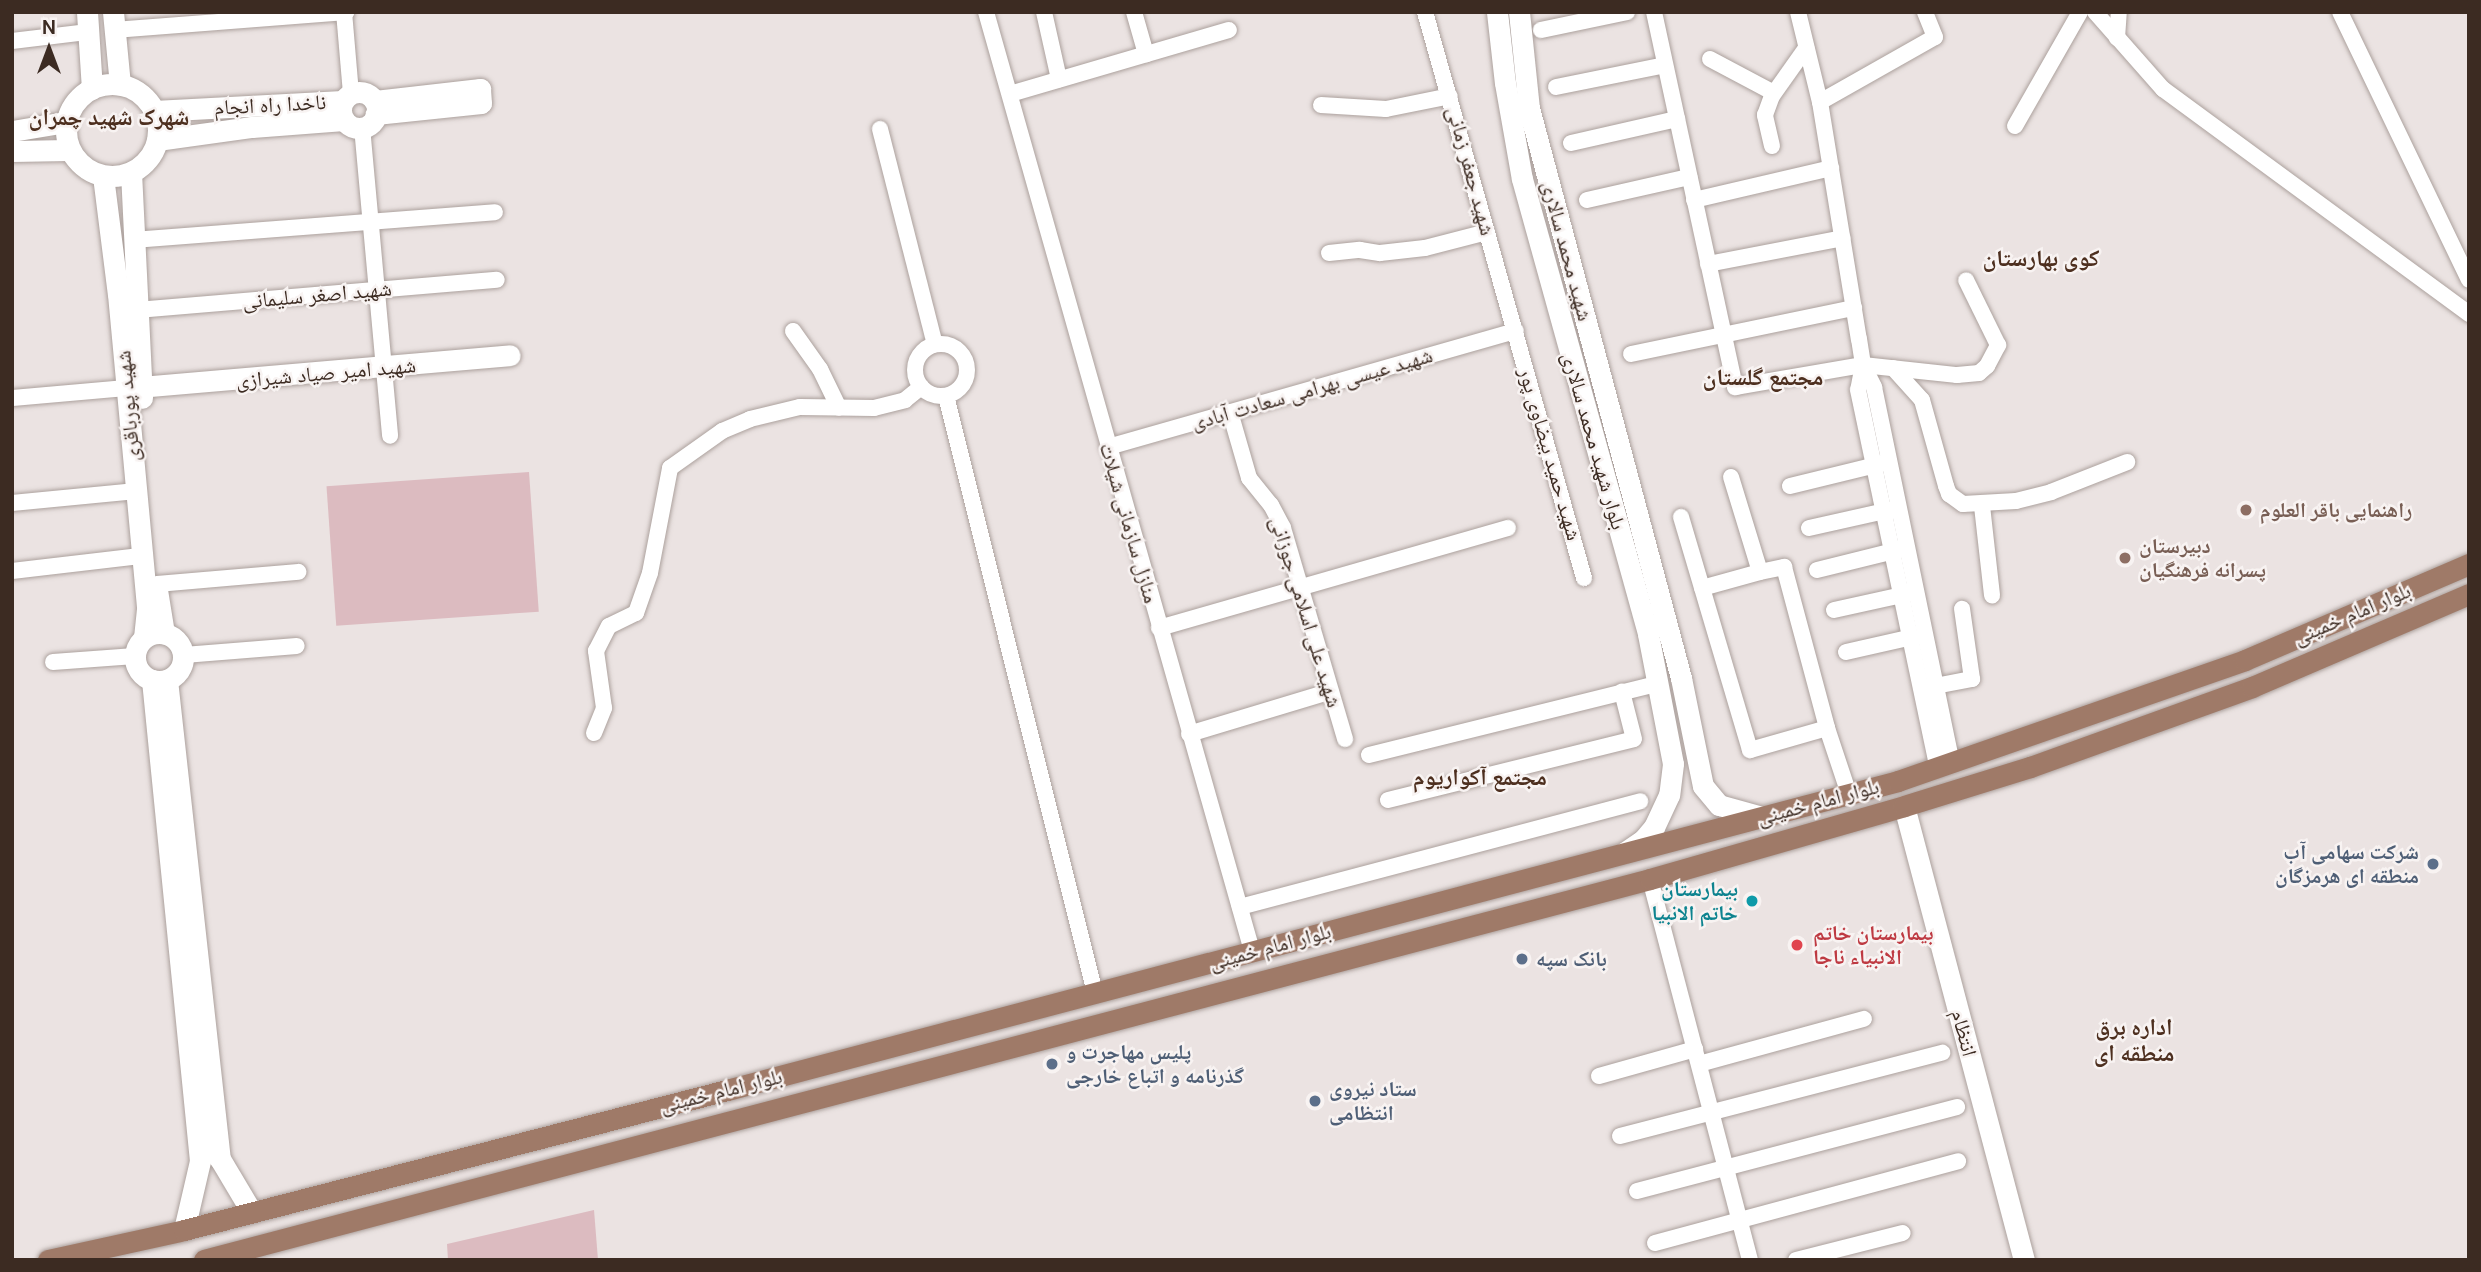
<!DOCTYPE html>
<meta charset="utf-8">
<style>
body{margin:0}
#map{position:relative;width:2481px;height:1272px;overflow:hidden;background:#ebe3e2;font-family:"DM Sans","Noto Naskh Arabic",sans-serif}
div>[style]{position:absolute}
.green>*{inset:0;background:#dcbbc0;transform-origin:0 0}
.roads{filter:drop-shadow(0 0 2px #aca19d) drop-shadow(0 0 2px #aca19d)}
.street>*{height:16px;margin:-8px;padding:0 8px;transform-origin:8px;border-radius:8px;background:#fff}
.street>.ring{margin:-8px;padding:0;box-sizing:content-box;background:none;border:16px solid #fff;border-radius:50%}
.secondary>*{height:21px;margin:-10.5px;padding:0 10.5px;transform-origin:10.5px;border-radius:10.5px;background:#fff}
.secondary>.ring{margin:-10.5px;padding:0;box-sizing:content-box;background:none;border:21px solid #fff;border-radius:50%}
.primary>*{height:21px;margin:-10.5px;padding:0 10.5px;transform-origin:10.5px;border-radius:10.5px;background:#9f7a68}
.dots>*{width:19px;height:19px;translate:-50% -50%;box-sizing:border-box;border:4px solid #f8f3f2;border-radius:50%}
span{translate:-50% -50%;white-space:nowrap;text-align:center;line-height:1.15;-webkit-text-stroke:5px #f8f3f2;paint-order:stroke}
.street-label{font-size:21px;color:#3c2b22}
.education-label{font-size:21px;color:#785e54;font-weight:700}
.left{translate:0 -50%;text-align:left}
.service-label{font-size:21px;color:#4e5e75;font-weight:700}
.right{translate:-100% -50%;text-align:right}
.culture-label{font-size:21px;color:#0d838f;font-weight:700}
.health-label{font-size:21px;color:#be3a42;font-weight:700}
.neighbourhood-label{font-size:23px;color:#4d2f1f;font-weight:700}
.frame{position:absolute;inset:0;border:14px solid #3c2b22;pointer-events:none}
.north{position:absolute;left:14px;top:14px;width:70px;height:70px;-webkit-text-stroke:5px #f8f3f2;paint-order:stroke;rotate:0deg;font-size:19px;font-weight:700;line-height:28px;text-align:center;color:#3c2b22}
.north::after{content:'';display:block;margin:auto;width:24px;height:32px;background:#3c2b22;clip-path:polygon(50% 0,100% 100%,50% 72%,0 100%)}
</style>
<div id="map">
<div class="green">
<div style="left:529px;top:472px;width:140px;height:203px;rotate:86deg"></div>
<div style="clip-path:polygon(594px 1210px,598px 1260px,448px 1260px,447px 1244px)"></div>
</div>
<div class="roads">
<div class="street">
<div style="left:344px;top:12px;width:82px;rotate:85.1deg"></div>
<div style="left:986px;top:12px;width:976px;rotate:74.18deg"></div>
<div style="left:1044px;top:12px;width:69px;rotate:77.4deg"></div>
<div style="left:1134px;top:12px;width:44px;rotate:74.1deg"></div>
<div style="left:1425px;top:12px;width:588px;rotate:74.31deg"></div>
<div style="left:1654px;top:12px;width:384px;rotate:77.8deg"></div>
<div style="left:1735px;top:387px;width:130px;rotate:-9.8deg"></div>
<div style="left:1863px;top:365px;width:95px;rotate:6.1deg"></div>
<div style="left:1957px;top:375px;width:22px;rotate:-5deg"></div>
<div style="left:1979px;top:373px;width:11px;rotate:-41deg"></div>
<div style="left:1987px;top:366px;width:24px;rotate:-62deg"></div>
<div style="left:1998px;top:345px;width:72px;rotate:-116.2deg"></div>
<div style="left:1798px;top:12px;width:93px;rotate:76.3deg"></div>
<div style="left:1820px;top:102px;width:240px;rotate:80.7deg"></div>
<div style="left:1859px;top:339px;width:26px;rotate:81deg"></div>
<div style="left:1863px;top:365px;width:25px;rotate:101deg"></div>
<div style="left:1858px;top:390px;width:386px;rotate:78.1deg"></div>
<div style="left:2095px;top:12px;width:103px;rotate:48.6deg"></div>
<div style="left:2163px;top:89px;width:380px;rotate:36.3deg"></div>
<div style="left:2340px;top:12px;width:297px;rotate:64.3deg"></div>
<div style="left:114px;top:30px;width:233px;rotate:-4.4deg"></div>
<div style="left:1541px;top:30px;width:88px;rotate:-11.8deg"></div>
<div style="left:2117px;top:38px;width:26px;rotate:-86deg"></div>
<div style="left:12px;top:41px;width:77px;rotate:-6.8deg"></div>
<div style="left:1710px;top:59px;width:72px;rotate:28deg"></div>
<div style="left:1556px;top:87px;width:111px;rotate:-11.4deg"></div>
<div style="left:1010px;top:94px;width:228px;rotate:-16.3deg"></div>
<div style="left:1820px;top:102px;width:132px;rotate:-29.5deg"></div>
<div style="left:1935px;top:37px;width:27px;rotate:-112deg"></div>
<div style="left:1321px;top:105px;width:65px;rotate:3.5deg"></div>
<div style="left:1386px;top:109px;width:65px;rotate:-11.5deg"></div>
<div style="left:2015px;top:126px;width:131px;rotate:-60.3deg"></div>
<div style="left:362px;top:127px;width:310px;rotate:84.8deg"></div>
<div style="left:880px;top:129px;width:222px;rotate:75.7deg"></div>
<div style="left:1571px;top:143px;width:109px;rotate:-12.8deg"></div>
<div style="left:1772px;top:146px;width:32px;rotate:-103deg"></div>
<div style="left:1765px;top:115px;width:20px;rotate:-70deg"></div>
<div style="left:1772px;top:96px;width:59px;rotate:-54.7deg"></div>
<div style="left:1587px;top:200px;width:105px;rotate:-12.7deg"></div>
<div style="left:1694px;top:200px;width:141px;rotate:-13.1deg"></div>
<div style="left:133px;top:240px;width:363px;rotate:-4.4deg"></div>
<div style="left:1329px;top:253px;width:31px;rotate:-6deg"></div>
<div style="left:1360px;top:250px;width:20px;rotate:9deg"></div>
<div style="left:1380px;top:253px;width:45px;rotate:-6.3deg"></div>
<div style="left:1425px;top:248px;width:64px;rotate:-14.5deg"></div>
<div style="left:1708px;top:264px;width:137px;rotate:-10.9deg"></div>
<div style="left:137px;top:310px;width:361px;rotate:-4.8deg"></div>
<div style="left:793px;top:331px;width:47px;rotate:54.6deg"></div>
<div style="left:820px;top:369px;width:43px;rotate:64deg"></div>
<div class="ring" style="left:915px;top:344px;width:36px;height:36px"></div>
<div style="left:1631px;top:354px;width:228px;rotate:-11.7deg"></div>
<div style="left:1863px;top:365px;width:25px;rotate:63deg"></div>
<div style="left:1874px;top:387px;width:384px;rotate:78.3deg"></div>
<div style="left:1893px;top:368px;width:43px;rotate:47.8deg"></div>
<div style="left:1922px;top:400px;width:89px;rotate:74.4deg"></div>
<div style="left:1946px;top:486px;width:9px;rotate:69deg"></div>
<div style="left:1949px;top:494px;width:17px;rotate:36deg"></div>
<div style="left:1963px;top:504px;width:53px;rotate:-3.2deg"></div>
<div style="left:2016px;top:501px;width:36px;rotate:-14deg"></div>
<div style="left:2051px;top:492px;width:82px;rotate:-21.5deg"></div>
<div style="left:946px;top:396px;width:615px;rotate:75.99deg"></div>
<div style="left:12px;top:398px;width:115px;rotate:-5deg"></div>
<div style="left:1230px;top:412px;width:69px;rotate:73.9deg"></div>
<div style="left:1249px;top:478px;width:35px;rotate:51deg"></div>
<div style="left:1271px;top:505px;width:26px;rotate:62deg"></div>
<div style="left:1283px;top:528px;width:220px;rotate:73.6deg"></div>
<div style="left:1108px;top:447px;width:424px;rotate:-15.9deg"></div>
<div style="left:1731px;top:477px;width:99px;rotate:73deg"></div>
<div style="left:1760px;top:572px;width:25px;rotate:-12deg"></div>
<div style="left:1784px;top:567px;width:167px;rotate:75deg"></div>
<div style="left:1827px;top:728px;width:70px;rotate:71.6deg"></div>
<div style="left:1790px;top:486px;width:97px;rotate:-13.7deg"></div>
<div style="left:12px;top:503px;width:125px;rotate:-5.5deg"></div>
<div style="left:1982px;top:506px;width:90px;rotate:83.6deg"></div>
<div style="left:1681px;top:517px;width:243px;rotate:73.5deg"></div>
<div style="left:1750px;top:750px;width:80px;rotate:-15.9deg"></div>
<div style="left:1809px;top:528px;width:87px;rotate:-12.6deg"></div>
<div style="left:1817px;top:570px;width:88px;rotate:-13.9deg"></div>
<div style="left:12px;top:571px;width:129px;rotate:-6.7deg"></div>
<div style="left:157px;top:584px;width:142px;rotate:-4.9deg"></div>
<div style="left:1702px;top:588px;width:60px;rotate:-15.4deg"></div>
<div style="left:1834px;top:610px;width:79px;rotate:-12.4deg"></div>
<div style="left:1159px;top:628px;width:363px;rotate:-16deg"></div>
<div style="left:1846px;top:652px;width:68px;rotate:-12.8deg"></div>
<div style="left:184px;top:655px;width:113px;rotate:-4.6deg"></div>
<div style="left:53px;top:662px;width:82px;rotate:-4.2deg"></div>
<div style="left:1930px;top:687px;width:43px;rotate:-10.8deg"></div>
<div style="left:1972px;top:679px;width:71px;rotate:-98.1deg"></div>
<div style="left:594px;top:733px;width:27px;rotate:-68deg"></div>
<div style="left:604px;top:708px;width:58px;rotate:-98deg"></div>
<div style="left:596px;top:651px;width:28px;rotate:-63deg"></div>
<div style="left:609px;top:626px;width:30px;rotate:-26deg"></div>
<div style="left:636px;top:613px;width:42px;rotate:-70.7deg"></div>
<div style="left:650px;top:573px;width:107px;rotate:-79.2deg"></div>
<div style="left:670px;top:468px;width:64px;rotate:-35.4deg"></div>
<div style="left:722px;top:431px;width:30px;rotate:-23deg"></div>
<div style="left:750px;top:419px;width:51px;rotate:-13.5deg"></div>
<div style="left:800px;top:407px;width:74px;rotate:0.8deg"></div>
<div style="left:874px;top:408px;width:32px;rotate:-14deg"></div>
<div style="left:905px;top:400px;width:21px;rotate:-39deg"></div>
<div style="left:1189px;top:734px;width:148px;rotate:-16.8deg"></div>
<div style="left:1369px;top:755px;width:299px;rotate:-13.9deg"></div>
<div style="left:1388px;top:800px;width:253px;rotate:-13.9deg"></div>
<div style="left:1634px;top:739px;width:49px;rotate:-104.3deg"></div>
<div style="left:1650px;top:879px;width:394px;rotate:75.3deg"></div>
<div style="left:1240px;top:907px;width:414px;rotate:-14.8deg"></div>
<div style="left:1699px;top:1064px;width:171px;rotate:-15.3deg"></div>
<div style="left:1599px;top:1076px;width:100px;rotate:-15.7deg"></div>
<div style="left:1620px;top:1136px;width:333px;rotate:-14.5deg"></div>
<div style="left:1637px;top:1191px;width:331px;rotate:-14.7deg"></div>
<div style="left:1655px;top:1243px;width:314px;rotate:-15.1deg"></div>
<div style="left:1796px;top:1260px;width:110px;rotate:-14.2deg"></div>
</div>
<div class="secondary">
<div style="left:87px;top:12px;width:77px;rotate:86.3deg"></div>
<div style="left:113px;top:12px;width:73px;rotate:84.5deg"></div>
<div style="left:1497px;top:12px;width:71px;rotate:83.6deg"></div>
<div style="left:1505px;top:83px;width:97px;rotate:80deg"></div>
<div style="left:1522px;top:179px;width:472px;rotate:74.5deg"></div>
<div style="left:1648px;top:634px;width:132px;rotate:79.1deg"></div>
<div style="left:1673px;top:764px;width:31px;rotate:97deg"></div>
<div style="left:1669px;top:795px;width:35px;rotate:115deg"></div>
<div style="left:1654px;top:827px;width:17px;rotate:130deg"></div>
<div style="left:1643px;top:840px;width:23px;rotate:146deg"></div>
<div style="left:1519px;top:12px;width:97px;rotate:84.1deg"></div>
<div style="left:1529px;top:108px;width:590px;rotate:75.07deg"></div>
<div style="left:1681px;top:678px;width:110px;rotate:78.5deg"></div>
<div style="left:1703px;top:786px;width:25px;rotate:50deg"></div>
<div style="left:1719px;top:805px;width:45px;rotate:15.6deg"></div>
<div class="ring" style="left:66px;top:84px;width:71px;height:71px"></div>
<div class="ring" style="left:341px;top:92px;width:15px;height:15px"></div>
<div style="left:375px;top:101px;width:106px;rotate:-6.5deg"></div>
<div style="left:480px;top:89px;width:14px;rotate:86deg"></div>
<div style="left:481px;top:103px;width:106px;rotate:174deg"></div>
<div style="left:154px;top:111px;width:189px;rotate:-3deg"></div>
<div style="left:12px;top:131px;width:55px;rotate:-9.5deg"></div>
<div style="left:157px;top:140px;width:96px;rotate:-7.8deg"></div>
<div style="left:252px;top:127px;width:92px;rotate:-4.4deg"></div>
<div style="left:12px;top:151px;width:57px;rotate:-1deg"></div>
<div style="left:131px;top:172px;width:226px;rotate:87.2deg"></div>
<div style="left:103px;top:176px;width:119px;rotate:82.8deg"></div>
<div style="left:118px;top:294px;width:316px;rotate:84.7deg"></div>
<div style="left:147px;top:609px;width:29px;rotate:96deg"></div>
<div style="left:128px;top:388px;width:383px;rotate:-4.9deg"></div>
<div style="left:157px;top:590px;width:44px;rotate:80.8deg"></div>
<div class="ring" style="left:135px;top:633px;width:27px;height:27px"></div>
<div style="left:152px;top:680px;width:483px;rotate:84.3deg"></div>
<div style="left:200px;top:1161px;width:71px;rotate:103.1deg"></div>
<div style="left:167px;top:680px;width:482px;rotate:83.7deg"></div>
<div style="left:220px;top:1159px;width:61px;rotate:59.2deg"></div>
<div style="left:1904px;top:806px;width:470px;rotate:75.2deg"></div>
</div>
<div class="primary">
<div style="left:48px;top:1260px;width:139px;rotate:-12.4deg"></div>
<div style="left:184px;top:1230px;width:561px;rotate:-14.46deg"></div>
<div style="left:727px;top:1090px;width:1211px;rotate:-14.78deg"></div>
<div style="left:1898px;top:781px;width:367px;rotate:-19.2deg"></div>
<div style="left:2245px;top:660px;width:244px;rotate:-23.2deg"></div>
<div style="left:204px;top:1260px;width:1495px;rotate:-14.76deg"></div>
<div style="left:1650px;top:879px;width:264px;rotate:-16deg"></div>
<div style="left:1904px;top:806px;width:132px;rotate:-17.2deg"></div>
<div style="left:2030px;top:767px;width:236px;rotate:-19.8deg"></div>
<div style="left:2252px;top:687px;width:236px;rotate:-23.2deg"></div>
</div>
</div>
<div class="dots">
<div style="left:2246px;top:510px;background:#8d6e63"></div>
<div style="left:2125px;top:558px;background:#8d6e63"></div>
<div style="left:2433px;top:864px;background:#5c6f8a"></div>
<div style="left:1752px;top:901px;background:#0f9aa8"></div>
<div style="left:1797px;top:945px;background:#e0444e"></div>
<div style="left:1522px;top:959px;background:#5c6f8a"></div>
<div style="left:1052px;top:1064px;background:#5c6f8a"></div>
<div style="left:1315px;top:1101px;background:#5c6f8a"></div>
</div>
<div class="street-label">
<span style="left:270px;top:105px;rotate:-3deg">ناخدا راه انجام</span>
<span style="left:1471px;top:171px;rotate:75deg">شهید جعفر زمانی</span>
<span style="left:1567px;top:251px;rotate:75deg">شهید محمد سالاری</span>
<span style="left:317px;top:295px;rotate:-5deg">شهید اصغر سلیمانی</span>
<span style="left:326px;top:373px;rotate:-5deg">شهید امیر صیاد شیرازی</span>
<span style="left:1312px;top:389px;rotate:-16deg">شهید عیسی بهرامی سعادت آبادی</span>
<span style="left:128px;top:406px;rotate:-95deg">شهید پورباقری</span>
<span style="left:1594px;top:441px;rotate:74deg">بلوار شهید محمد سالاری</span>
<span style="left:1550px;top:454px;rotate:74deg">شهید حمید بیضاوی پور</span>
<span style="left:1129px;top:523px;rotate:74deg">منازل سازمانی شیلات</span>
<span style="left:1306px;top:612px;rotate:73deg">شهید علی اسلامی جوزانی</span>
<span style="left:2352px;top:614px;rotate:-23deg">بلوار امام خمینی</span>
<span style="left:1818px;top:802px;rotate:-15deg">بلوار امام خمینی</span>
<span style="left:1270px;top:947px;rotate:-15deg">بلوار امام خمینی</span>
<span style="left:1964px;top:1033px;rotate:75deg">انتظام</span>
<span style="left:721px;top:1091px;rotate:-14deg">بلوار امام خمینی</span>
</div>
<div class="education-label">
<span class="left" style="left:2260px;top:510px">راهنمایی باقر العلوم</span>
<span class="left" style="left:2139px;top:558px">دبیرستان<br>پسرانه فرهنگیان</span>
</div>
<div class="service-label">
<span class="right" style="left:2419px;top:864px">شرکت سهامی آب<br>منطقه ای هرمزگان</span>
<span class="left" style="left:1536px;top:959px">بانک سپه</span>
<span class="left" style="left:1066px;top:1064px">پلیس مهاجرت و<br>گذرنامه و اتباع خارجى</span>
<span class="left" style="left:1329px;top:1101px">ستاد نیروی<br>انتظامی</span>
</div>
<div class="culture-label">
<span class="right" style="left:1738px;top:901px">بیمارستان<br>خاتم الانبیا</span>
</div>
<div class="health-label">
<span class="left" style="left:1813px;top:945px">بیمارستان خاتم<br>الانبیاء ناجا</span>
</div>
<div class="neighbourhood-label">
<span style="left:109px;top:117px">شهرک شهید چمران</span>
<span style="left:2041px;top:258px">کوی بهارستان</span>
<span style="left:1763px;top:377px">مجتمع گلستان</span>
<span style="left:1480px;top:777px">مجتمع آکواریوم</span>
<span style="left:2134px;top:1040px">اداره برق<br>منطقه ای</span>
</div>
<div class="frame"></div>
<div class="north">N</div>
</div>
